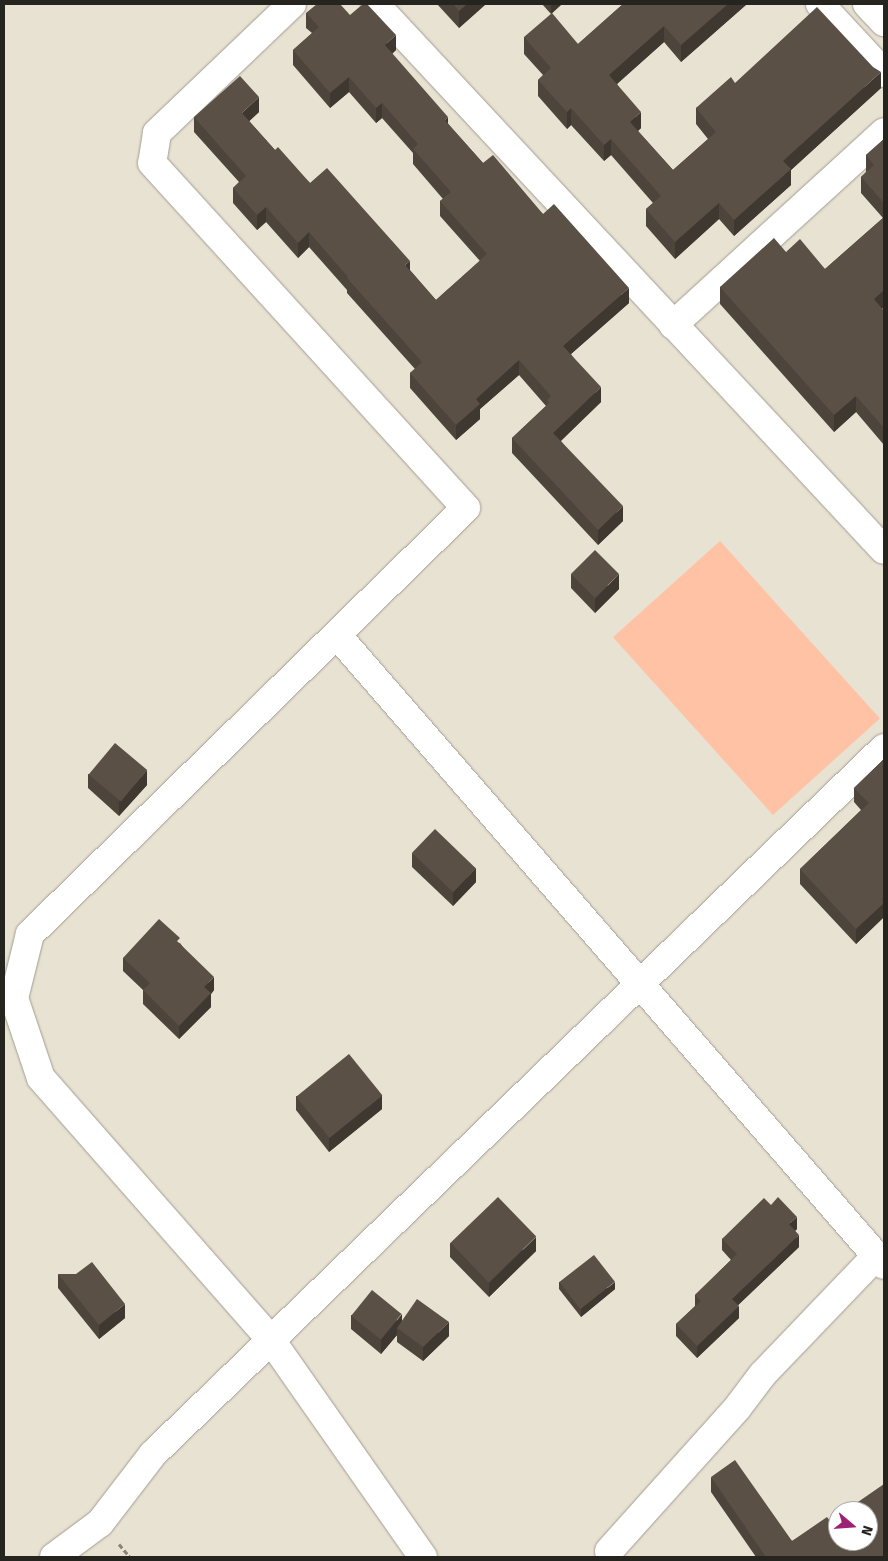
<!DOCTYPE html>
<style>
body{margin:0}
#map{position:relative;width:888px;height:1561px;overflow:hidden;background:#e8e2d3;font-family:"Fira Sans",sans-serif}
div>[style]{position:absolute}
.green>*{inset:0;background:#ffc2a5;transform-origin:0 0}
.path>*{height:3px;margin-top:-1.5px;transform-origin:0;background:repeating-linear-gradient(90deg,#878378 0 5px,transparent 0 7.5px)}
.roads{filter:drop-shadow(0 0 1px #a39d8f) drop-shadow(0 0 1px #a39d8f)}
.minor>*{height:28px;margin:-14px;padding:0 14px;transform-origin:14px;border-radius:14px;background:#fff}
.wall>*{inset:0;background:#4d453b}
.shaded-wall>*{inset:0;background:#3f3830}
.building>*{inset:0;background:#5a5045;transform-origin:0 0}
span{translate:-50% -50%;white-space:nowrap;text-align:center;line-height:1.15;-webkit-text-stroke:5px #fff;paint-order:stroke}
.frame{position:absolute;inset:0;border:5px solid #26241e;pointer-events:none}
.north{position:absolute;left:828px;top:1501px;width:50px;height:50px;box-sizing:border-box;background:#fff;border:1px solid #a8a7a5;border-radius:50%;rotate:108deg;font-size:14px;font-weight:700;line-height:20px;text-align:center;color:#26241e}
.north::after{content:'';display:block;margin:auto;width:18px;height:22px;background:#9e2073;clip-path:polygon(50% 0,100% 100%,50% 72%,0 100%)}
</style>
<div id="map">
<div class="green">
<div style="left:720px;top:541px;width:239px;height:144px;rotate:48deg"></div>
</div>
<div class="path">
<div style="left:119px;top:1544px;width:17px;rotate:50deg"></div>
</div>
<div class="roads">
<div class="minor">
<div style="left:292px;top:4px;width:187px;rotate:136.3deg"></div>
<div style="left:157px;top:133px;width:30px;rotate:99deg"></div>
<div style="left:152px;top:163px;width:466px;rotate:47.7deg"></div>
<div style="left:466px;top:508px;width:610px;rotate:135.66deg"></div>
<div style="left:30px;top:934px;width:66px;rotate:104deg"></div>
<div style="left:14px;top:998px;width:84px;rotate:71.4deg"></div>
<div style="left:41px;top:1078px;width:349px;rotate:48.7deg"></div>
<div style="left:271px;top:1340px;width:265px;rotate:55deg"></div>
<div style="left:375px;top:4px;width:746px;rotate:47.01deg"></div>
<div style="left:820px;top:4px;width:94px;rotate:47.2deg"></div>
<div style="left:867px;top:4px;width:25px;rotate:47deg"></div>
<div style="left:673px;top:325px;width:286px;rotate:-42.4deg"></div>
<div style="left:337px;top:635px;width:834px;rotate:49.03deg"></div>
<div style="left:609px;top:1551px;width:193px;rotate:-48.1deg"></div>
<div style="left:738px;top:1407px;width:41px;rotate:-52.9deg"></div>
<div style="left:763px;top:1374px;width:163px;rotate:-46.2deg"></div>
<div style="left:54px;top:1557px;width:57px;rotate:-36.5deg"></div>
<div style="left:100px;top:1523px;width:87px;rotate:-52.5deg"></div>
<div style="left:153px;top:1454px;width:1016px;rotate:-44deg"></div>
</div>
</div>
<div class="wall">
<div style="clip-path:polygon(437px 4px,486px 4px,459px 28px)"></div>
<div style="clip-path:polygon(542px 4px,562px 4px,551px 14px)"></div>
<div style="clip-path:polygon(623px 4px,747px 4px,681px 62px,664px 42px,617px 84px,641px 128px,638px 131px,673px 170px,708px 139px,696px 124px,696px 108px,735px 83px,881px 88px,791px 170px,791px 185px,734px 236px,719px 219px,675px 259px,646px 226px,646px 209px,653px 203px,611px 155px,604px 161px,571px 125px,567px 129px,538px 96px,538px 80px,543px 75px,524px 54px,524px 37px,578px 44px)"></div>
<div style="clip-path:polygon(306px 13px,350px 15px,396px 50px,392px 54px,448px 124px,483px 163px,543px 214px,629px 303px,571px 354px,601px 402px,561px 441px,623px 521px,598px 545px,512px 453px,512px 438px,546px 406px,519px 375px,480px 409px,480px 419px,456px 440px,410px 388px,410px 373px,415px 369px,347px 293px,347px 290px,309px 247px,298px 258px,266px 222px,257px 230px,233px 203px,233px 188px,239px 182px,194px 132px,194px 117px,259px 112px,249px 121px,275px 150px,310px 183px,410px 270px,436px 300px,480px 261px,440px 216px,440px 201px,443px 199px,413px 164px,413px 153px,382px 118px,376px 123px,349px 92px,330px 108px,293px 65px,293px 50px,312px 33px,306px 28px)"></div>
<div style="clip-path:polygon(884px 139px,884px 307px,882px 309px,884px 311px,884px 445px,856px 412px,834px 432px,720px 304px,720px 287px,786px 252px,825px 269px,883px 218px,861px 193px,861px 177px,866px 172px,866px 155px)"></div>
<div style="clip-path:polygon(571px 574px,619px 589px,595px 613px,571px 588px)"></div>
<div style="clip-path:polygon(884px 759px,884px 917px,856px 944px,800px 884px,800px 869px,861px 810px,854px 802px,854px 788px)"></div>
<div style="clip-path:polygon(88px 774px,147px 785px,119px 816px,88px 788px)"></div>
<div style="clip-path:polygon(412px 853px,476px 882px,453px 906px,412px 867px)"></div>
<div style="clip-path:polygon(180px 943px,214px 990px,211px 994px,211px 1007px,179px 1039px,143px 1004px,143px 990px,123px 971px,123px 958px)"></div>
<div style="clip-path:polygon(296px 1096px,382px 1109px,329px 1152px,296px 1110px)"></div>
<div style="clip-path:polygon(771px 1205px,797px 1229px,795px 1231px,799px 1247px,738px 1305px,739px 1318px,697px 1358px,676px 1336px,676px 1324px,695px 1306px,695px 1295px,731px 1260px,722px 1250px,722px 1239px)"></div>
<div style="clip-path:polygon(450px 1243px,536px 1251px,489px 1297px,450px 1257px)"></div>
<div style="clip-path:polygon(58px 1274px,125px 1318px,99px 1339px,58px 1288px)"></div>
<div style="clip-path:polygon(559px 1282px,615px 1289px,581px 1317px,559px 1289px)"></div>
<div style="clip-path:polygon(351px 1315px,402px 1321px,449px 1336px,423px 1361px,397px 1342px,397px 1335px,381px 1354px,351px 1329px)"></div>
<div style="clip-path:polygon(711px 1477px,792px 1541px,830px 1521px,884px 1557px,756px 1557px,711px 1492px)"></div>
</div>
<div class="shaded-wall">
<div style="clip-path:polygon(467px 4px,486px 4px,459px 28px,459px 11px)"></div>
<div style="clip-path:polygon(551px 4px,562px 4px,551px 14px)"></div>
<div style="clip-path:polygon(728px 4px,747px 4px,681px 62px,681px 45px)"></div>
<div style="clip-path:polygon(664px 26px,664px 42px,609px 91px,609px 75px)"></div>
<div style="clip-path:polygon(396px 35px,396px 50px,385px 60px,385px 45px)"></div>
<div style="clip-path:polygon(881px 72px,881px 88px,791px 170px,791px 185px,734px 236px,734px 220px,783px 161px)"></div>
<div style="clip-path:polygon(349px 77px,349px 92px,330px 108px,330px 93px)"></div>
<div style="clip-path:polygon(259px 97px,259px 112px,242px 128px,242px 113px)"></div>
<div style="clip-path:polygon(382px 103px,382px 118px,376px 123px,376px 108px)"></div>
<div style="clip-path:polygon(571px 108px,571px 125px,567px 129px,567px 112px)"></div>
<div style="clip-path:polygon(641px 112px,641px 128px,630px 138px,630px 122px)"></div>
<div style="clip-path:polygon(448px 117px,448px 132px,445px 120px)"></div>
<div style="clip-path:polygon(611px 139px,611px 155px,604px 161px,604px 145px)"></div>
<div style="clip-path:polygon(719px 203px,719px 219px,675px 259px,675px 242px)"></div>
<div style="clip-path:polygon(266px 207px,266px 222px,257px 230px,257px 215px)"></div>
<div style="clip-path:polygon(309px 232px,309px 247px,298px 258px,298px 243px)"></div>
<div style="clip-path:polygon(410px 261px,410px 276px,405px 265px)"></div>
<div style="clip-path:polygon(629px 288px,629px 303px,563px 361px,563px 346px)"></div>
<div style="clip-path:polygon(884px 290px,884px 307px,874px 316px,874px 299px)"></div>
<div style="clip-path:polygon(519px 360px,519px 375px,480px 409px,480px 419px,456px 440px,456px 425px,476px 399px)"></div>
<div style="clip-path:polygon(601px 387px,601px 402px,553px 448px,553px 433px)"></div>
<div style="clip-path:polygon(856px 396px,856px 412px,834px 432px,834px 415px)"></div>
<div style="clip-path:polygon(623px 506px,623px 521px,598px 545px,598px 530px)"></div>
<div style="clip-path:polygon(619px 574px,619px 589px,595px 613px,595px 599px)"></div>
<div style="clip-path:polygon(147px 770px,147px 785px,119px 816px,119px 802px)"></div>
<div style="clip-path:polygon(476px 868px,476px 882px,453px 906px,453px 892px)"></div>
<div style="clip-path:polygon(884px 897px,884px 917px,856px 944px,856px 929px)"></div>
<div style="clip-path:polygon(214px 977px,214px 990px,211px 994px,211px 1007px,179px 1039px,179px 1026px,204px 987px)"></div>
<div style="clip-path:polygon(382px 1095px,382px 1109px,329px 1152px,329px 1138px)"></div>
<div style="clip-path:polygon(797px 1217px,797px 1229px,789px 1236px,789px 1224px)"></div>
<div style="clip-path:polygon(799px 1235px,799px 1247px,732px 1311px,732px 1299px)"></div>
<div style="clip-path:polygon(536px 1237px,536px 1251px,489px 1297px,489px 1283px)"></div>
<div style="clip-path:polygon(615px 1282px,615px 1289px,581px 1317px,581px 1309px)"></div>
<div style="clip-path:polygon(125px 1304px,125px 1318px,99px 1339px,99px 1325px)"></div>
<div style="clip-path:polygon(739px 1306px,739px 1318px,697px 1358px,697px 1346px)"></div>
<div style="clip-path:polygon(402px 1314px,402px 1328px,397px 1328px,397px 1335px,381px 1354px,381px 1340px)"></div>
<div style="clip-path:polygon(449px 1322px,449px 1336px,423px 1361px,423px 1347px)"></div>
</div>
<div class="building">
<div style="clip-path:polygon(317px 4px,340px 4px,350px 15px,363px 4px,367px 4px,396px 35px,385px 45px,448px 117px,445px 120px,483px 163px,493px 155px,543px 214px,554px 204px,629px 288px,563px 346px,601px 387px,553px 433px,623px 506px,598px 530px,512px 438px,549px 403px,547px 400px,551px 396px,519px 360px,476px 399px,480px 404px,456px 425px,410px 373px,422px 362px,347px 278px,348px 277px,309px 232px,298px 243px,266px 207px,257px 215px,233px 188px,246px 176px,194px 117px,240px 76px,259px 97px,242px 113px,275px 150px,278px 147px,310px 183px,327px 168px,410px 261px,405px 265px,436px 300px,487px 254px,440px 201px,451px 192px,413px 149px,418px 144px,382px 103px,376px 108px,349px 77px,330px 93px,293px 50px,319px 27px,306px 13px)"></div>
<div style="clip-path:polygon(453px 4px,467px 4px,459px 11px)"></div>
<div style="clip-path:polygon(623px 4px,728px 4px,681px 45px,664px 26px,609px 75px,641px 112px,630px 122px,673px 170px,716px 132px,696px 108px,731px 77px,735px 83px,817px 7px,873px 67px,881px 72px,783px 161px,791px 169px,734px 220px,719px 203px,675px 242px,646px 209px,661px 196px,611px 139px,604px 145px,571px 108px,567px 112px,538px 80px,551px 68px,524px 37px,552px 13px,578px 44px)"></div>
<div style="clip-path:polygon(884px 139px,884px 203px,861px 177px,874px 165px,866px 155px)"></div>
<div style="clip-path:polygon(884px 217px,884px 290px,874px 299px,884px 311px,884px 428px,856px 396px,834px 415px,720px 287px,774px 238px,786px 252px,800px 239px,825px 269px)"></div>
<div style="left:595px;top:550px;width:34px;height:34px;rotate:45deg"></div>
<div style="left:115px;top:743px;width:42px;height:41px;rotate:40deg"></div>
<div style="clip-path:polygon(884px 759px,884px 897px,882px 899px,884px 901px,884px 903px,856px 929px,800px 869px,869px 803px,854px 788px)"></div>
<div style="left:435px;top:829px;width:57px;height:33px;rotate:44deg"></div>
<div style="clip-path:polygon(159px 919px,180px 938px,177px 941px,214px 977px,204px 987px,211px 993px,179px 1026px,143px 990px,150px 983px,123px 958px)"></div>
<div style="left:349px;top:1054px;width:53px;height:68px;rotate:51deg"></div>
<div style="left:498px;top:1197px;width:55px;height:66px;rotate:46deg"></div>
<div style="clip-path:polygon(778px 1197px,797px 1217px,789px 1224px,799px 1235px,732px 1299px,739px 1306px,697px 1346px,676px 1324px,701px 1301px,695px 1295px,737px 1254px,722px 1239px,764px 1198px,771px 1205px)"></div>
<div style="left:594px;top:1255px;width:34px;height:44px;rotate:52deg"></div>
<div style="clip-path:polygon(92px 1262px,125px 1304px,99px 1325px,58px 1274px,76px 1274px)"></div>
<div style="left:372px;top:1290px;width:38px;height:33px;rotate:39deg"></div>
<div style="clip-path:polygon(417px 1299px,449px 1322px,423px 1347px,397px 1328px)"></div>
<div style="clip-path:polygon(735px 1460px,792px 1541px,827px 1517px,830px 1521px,838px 1516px,838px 1541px,868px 1541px,868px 1511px,845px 1511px,884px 1484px,884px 1557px,766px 1557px,711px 1477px)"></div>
</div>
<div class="frame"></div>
<div class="north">N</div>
</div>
